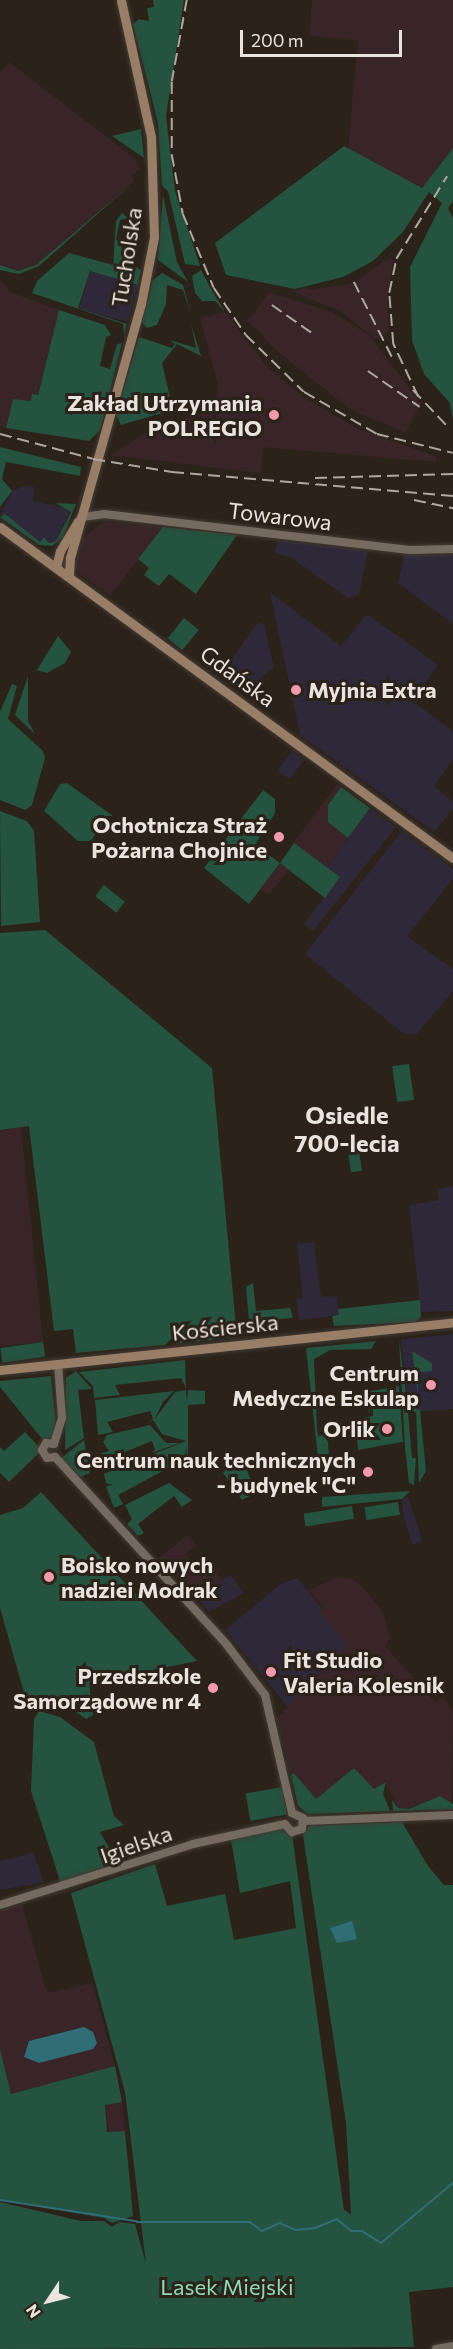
<!DOCTYPE html>
<meta charset="utf-8">
<style>
body{margin:0}
#map{position:relative;width:453px;height:2349px;overflow:hidden;background:#2b2219;font-family:Commissioner,sans-serif}
div>[style]{position:absolute}
.commercial>*{inset:0;background:#2f2838;transform-origin:0 0}
.industrial>*{inset:0;background:#392528;transform-origin:0 0}
.green>*{inset:0;background:#24533f;transform-origin:0 0}
.water>*{inset:0;background:#2f6e75}
.stream>*{height:1.5px;margin:-0.75px;padding:0 0.75px;transform-origin:0.75px;border-radius:0.75px;background:#2f6e75}
.roads{filter:drop-shadow(0 0 2px #423c35) drop-shadow(0 0 2px #423c35)}
.tertiary>*{height:8px;margin:-4px;padding:0 4px;transform-origin:4px;border-radius:4px;background:#756a60}
.secondary>*{height:9px;margin:-4.5px;padding:0 4.5px;transform-origin:4.5px;border-radius:4.5px;background:#987e67}
.rail>*{height:1.5px;margin-top:-0.75px;transform-origin:0;background:repeating-linear-gradient(90deg,#afa8a1 0 12px,transparent 0 18px)}
.dots>*{width:16px;height:16px;translate:-50% -50%;box-sizing:border-box;border:3px solid #2b2219;border-radius:50%}
span{translate:-50% -50%;white-space:nowrap;text-align:center;line-height:1.15;-webkit-text-stroke:6px #2b2219;paint-order:stroke}
.street-label{font-size:22px;color:#eae4de}
.poi-label{font-size:22px;color:#eae4de;font-weight:700}
.right{translate:-100% -50%;text-align:right}
.left{translate:0 -50%;text-align:left}
.park-label{font-size:22px;color:#8cdbb6}
.neighbourhood-label{font-size:24px;color:#eae4de;font-weight:700}
.north{position:absolute;left:18px;top:2271px;width:60px;height:60px;-webkit-text-stroke:4px #2b2219;paint-order:stroke;rotate:235deg;font-size:16px;font-weight:700;line-height:24px;text-align:center;color:#eae4de}
.north::after{content:'';display:block;margin:auto;width:21px;height:27px;background:#eae4de;clip-path:polygon(50% 0,100% 100%,50% 72%,0 100%)}
.scale{position:absolute;left:240px;top:30px;width:162px;height:27px;box-sizing:border-box;border:3px solid #eae4de;border-top:0;padding-left:8px;font-size:18px;line-height:21px;white-space:nowrap;color:#eae4de;-webkit-text-stroke:4px #2b2219;paint-order:stroke}
</style>
<div id="map">
<div class="commercial">
<div style="left:90px;top:271px;width:50px;height:39px;rotate:16deg"></div>
<div style="clip-path:polygon(24px 486px,34px 487px,33px 501px,71px 509px,56px 541px,40px 542px,0 514px,12px 491px)"></div>
<div style="clip-path:polygon(277px 540px,368px 551px,359px 594px,348px 598px,292px 558px,275px 553px)"></div>
<div style="clip-path:polygon(404px 555px,453px 555px,453px 624px,398px 583px)"></div>
<div style="clip-path:polygon(270px 592px,341px 646px,365px 616px,370px 616px,438px 665px,412px 701px,453px 731px,453px 759px,434px 786px,453px 802px,453px 809px,434px 832px,300px 735px)"></div>
<div style="clip-path:polygon(258px 622px,264px 624px,274px 667px,245px 693px,220px 677px)"></div>
<div style="left:292px;top:751px;width:15px;height:24px;rotate:37deg"></div>
<div style="clip-path:polygon(370px 808px,396px 827px,313px 931px,304px 924px,340px 877px,327px 868px)"></div>
<div style="clip-path:polygon(402px 831px,453px 869px,453px 879px,407px 936px,453px 969px,453px 991px,416px 1035px,403px 1033px,305px 954px)"></div>
<div style="clip-path:polygon(453px 1186px,453px 1311px,421px 1312px,409px 1205px,439px 1200px,437px 1189px)"></div>
<div style="clip-path:polygon(314px 1242px,321px 1297px,337px 1296px,339px 1315px,299px 1320px,296px 1299px,303px 1298px,297px 1244px)"></div>
<div style="clip-path:polygon(453px 1334px,453px 1409px,420px 1412px,408px 1408px,401px 1339px)"></div>
<div style="clip-path:polygon(408px 1497px,422px 1539px,418px 1543px,412px 1544px,404px 1518px,402px 1499px)"></div>
<div style="clip-path:polygon(230px 1574px,244px 1593px,209px 1612px,198px 1599px)"></div>
<div style="clip-path:polygon(298px 1578px,348px 1644px,288px 1707px,225px 1630px,282px 1583px)"></div>
<div style="clip-path:polygon(33px 1853px,44px 1882px,0 1890px,0 1861px)"></div>
</div>
<div class="industrial">
<div style="clip-path:polygon(312px 0,453px 0,453px 148px,422px 188px,348px 150px,358px 40px,309px 36px)"></div>
<div style="clip-path:polygon(9px 62px,133px 157px,140px 169px,132px 176px,135px 180px,36px 265px,19px 271px,0 265px,0 73px)"></div>
<div style="clip-path:polygon(390px 257px,394px 260px,387px 297px,389px 332px,376px 339px,340px 311px,295px 293px,304px 287px,313px 290px,353px 283px)"></div>
<div style="clip-path:polygon(0 279px,10px 292px,59px 310px,37px 396px,31px 401px,13px 399px,6px 428px,0 426px)"></div>
<div style="clip-path:polygon(269px 292px,332px 312px,369px 335px,421px 403px,406px 433px,351px 410px,277px 351px,248px 321px)"></div>
<div style="clip-path:polygon(225px 312px,267px 367px,305px 398px,358px 429px,437px 457px,436px 462px,263px 447px,261px 473px,110px 455px,160px 424px,214px 409px,218px 386px,200px 318px)"></div>
<div style="clip-path:polygon(103px 522px,163px 527px,110px 596px,77px 572px,75px 561px,84px 537px)"></div>
<div style="clip-path:polygon(337px 784px,341px 787px,328px 805px,328px 822px,348px 838px,327px 868px,294px 843px)"></div>
<div style="clip-path:polygon(280px 863px,289px 870px,268px 895px,261px 889px)"></div>
<div style="clip-path:polygon(21px 1127px,43px 1342px,0 1346px,0 1130px)"></div>
<div style="clip-path:polygon(188px 1535px,196px 1546px,185px 1554px,197px 1569px,208px 1561px,222px 1580px,198px 1599px,159px 1558px)"></div>
<div style="clip-path:polygon(337px 1577px,352px 1579px,362px 1587px,381px 1609px,391px 1638px,385px 1646px,435px 1702px,442px 1697px,453px 1710px,451px 1805px,440px 1796px,409px 1809px,398px 1808px,385px 1782px,374px 1789px,325px 1791px,316px 1799px,294px 1773px,291px 1775px,277px 1718px,347px 1645px,319px 1612px,324px 1608px,309px 1590px)"></div>
<div style="clip-path:polygon(22px 1904px,47px 1993px,92px 1983px,115px 2066px,11px 2094px,0 2049px,0 1910px)"></div>
<div style="left:122px;top:2102px;width:29px;height:17px;rotate:84deg"></div>
</div>
<div class="green">
<div style="clip-path:polygon(153px 0,184px 0,166px 116px,175px 191px,200px 266px,185px 264px,168px 191px,162px 186px,158px 123px,133px 24px,139px 19px,149px 21px,147px 8px,154px 7px)"></div>
<div style="clip-path:polygon(141px 129px,144px 158px,112px 136px)"></div>
<div style="clip-path:polygon(344px 146px,422px 188px,453px 148px,453px 201px,448px 208px,453px 218px,453px 420px,450px 403px,424px 374px,412px 340px,410px 267px,442px 203px,429px 192px,403px 232px,373px 261px,343px 277px,295px 289px,226px 275px,215px 243px)"></div>
<div style="clip-path:polygon(136px 180px,39px 266px,19px 274px,0 270px,0 265px,18px 271px,36px 265px)"></div>
<div style="clip-path:polygon(163px 195px,177px 262px,188px 282px,158px 260px)"></div>
<div style="clip-path:polygon(122px 213px,128px 218px,120px 220px,116px 240px,120px 240px,124px 260px,141px 270px,138px 285px,90px 271px,78px 308px,127px 324px,124px 337px,123px 324px,32px 293px,37px 281px,69px 253px,113px 265px,116px 221px)"></div>
<div style="clip-path:polygon(201px 270px,210px 287px,225px 312px,215px 301px,202px 301px,195px 293px,192px 276px)"></div>
<div style="clip-path:polygon(162px 273px,183px 285px,192px 317px,183px 290px,167px 285px,166px 304px,157px 325px,147px 328px,142px 322px,153px 280px)"></div>
<div style="clip-path:polygon(59px 310px,105px 325px,111px 335px,106px 337px,100px 366px,110px 369px,117px 344px,122px 343px,100px 430px,89px 441px,6px 428px,13px 399px,31px 401px,32px 394px,38px 395px)"></div>
<div style="clip-path:polygon(191px 324px,201px 356px,177px 344px,162px 363px,173px 410px,121px 425px,116px 415px,139px 337px,172px 348px,175px 344px,170px 340px,196px 348px)"></div>
<div style="clip-path:polygon(0 447px,81px 467px,80px 476px,6px 462px,2px 479px,12px 491px,0 507px)"></div>
<div style="clip-path:polygon(56px 503px,76px 504px,63px 537px,52px 546px,39px 545px,0 517px,5px 514px,40px 542px,44px 537px,49px 543px,56px 541px,71px 512px)"></div>
<div style="clip-path:polygon(163px 527px,237px 535px,196px 594px,169px 574px,159px 586px,144px 575px,149px 568px,138px 559px)"></div>
<div style="left:184px;top:618px;width:19px;height:26px;rotate:39deg"></div>
<div style="clip-path:polygon(58px 636px,71px 652px,65px 663px,47px 673px,37px 670px)"></div>
<div style="clip-path:polygon(28px 676px,28px 721px,35px 734px,15px 715px)"></div>
<div style="clip-path:polygon(12px 684px,17px 686px,8px 719px,43px 751px,45px 758px,32px 805px,25px 810px,0 800px,0 712px)"></div>
<div style="clip-path:polygon(67px 783px,113px 816px,107px 816px,91px 841px,78px 841px,44px 811px,60px 784px)"></div>
<div style="clip-path:polygon(341px 787px,370px 808px,348px 838px,328px 822px,328px 805px)"></div>
<div style="clip-path:polygon(263px 790px,275px 799px,275px 813px,255px 845px,280px 863px,294px 843px,340px 877px,325px 898px,280px 863px,249px 904px,204px 868px)"></div>
<div style="clip-path:polygon(0 811px,27px 821px,34px 831px,40px 922px,1px 926px)"></div>
<div style="left:104px;top:885px;width:27px;height:14px;rotate:39deg"></div>
<div style="clip-path:polygon(45px 930px,212px 1068px,237px 1337px,175px 1344px,172px 1338px,165px 1345px,76px 1353px,73px 1329px,54px 1331px,29px 1126px,0 1130px,0 933px)"></div>
<div style="left:409px;top:1064px;width:36px;height:17px;rotate:82deg"></div>
<div style="left:357px;top:1139px;width:32px;height:11px;rotate:81deg"></div>
<div style="clip-path:polygon(253px 1283px,256px 1311px,290px 1308px,293px 1318px,249px 1321px,246px 1287px)"></div>
<div style="clip-path:polygon(420px 1300px,421px 1317px,416px 1322px,334px 1326px,332px 1316px,339px 1315px,338px 1309px)"></div>
<div style="clip-path:polygon(399px 1339px,408px 1407px,420px 1410px,426px 1471px,419px 1483px,416px 1412px,408px 1413px,412px 1458px,416px 1458px,414px 1485px,409px 1483px,405px 1449px)"></div>
<div style="clip-path:polygon(376px 1341px,371px 1349px,330px 1350px,314px 1359px,317px 1427px,318px 1436px,324px 1435px,328px 1442px,329px 1458px,318px 1458px,306px 1348px)"></div>
<div style="left:43px;top:1342px;width:15px;height:43px;rotate:82deg"></div>
<div style="clip-path:polygon(412px 1351px,432px 1363px,432px 1371px,418px 1372px,418px 1396px)"></div>
<div style="clip-path:polygon(185px 1360px,186px 1388px,181px 1378px,115px 1385px,120px 1395px,94px 1398px,93px 1386px,79px 1372px)"></div>
<div style="clip-path:polygon(76px 1371px,92px 1389px,78px 1390px,84px 1438px,65px 1450px,66px 1378px)"></div>
<div style="clip-path:polygon(51px 1376px,56px 1426px,53px 1439px,43px 1440px,0 1387px,0 1381px)"></div>
<div style="clip-path:polygon(399px 1386px,403px 1442px,358px 1450px,356px 1419px,373px 1416px,372px 1402px,369px 1413px,368px 1403px,356px 1404px,354px 1394px)"></div>
<div style="clip-path:polygon(186px 1390px,187px 1403px,188px 1390px,205px 1391px,205px 1404px,188px 1405px,188px 1470px,186px 1446px,185px 1471px,178px 1463px,118px 1495px,123px 1504px,114px 1508px,106px 1486px,113px 1485px,106px 1483px,104px 1474px,186px 1441px,162px 1434px,153px 1420px,147px 1423px,153px 1419px,150px 1411px,107px 1422px,113px 1432px,98px 1435px,95px 1400px,174px 1391px,163px 1402px,154px 1420px,175px 1392px)"></div>
<div style="clip-path:polygon(150px 1425px,166px 1443px,180px 1443px,151px 1453px,155px 1450px,152px 1441px,110px 1458px,117px 1466px,104px 1471px,101px 1453px,109px 1451px,103px 1442px,107px 1435px)"></div>
<div style="clip-path:polygon(25px 1432px,42px 1450px,9px 1482px,0 1473px,0 1447px,4px 1451px)"></div>
<div style="clip-path:polygon(84px 1440px,90px 1473px,78px 1478px,60px 1459px)"></div>
<div style="clip-path:polygon(232px 1462px,246px 1468px,256px 1493px,242px 1500px,223px 1473px)"></div>
<div style="clip-path:polygon(169px 1483px,192px 1500px,182px 1507px,174px 1496px,138px 1524px,144px 1533px,138px 1536px,127px 1524px,132px 1519px,125px 1505px)"></div>
<div style="clip-path:polygon(410px 1491px,402px 1499px,322px 1507px,322px 1497px)"></div>
<div style="clip-path:polygon(41px 1492px,197px 1661px,89px 1683px,93px 1715px,86px 1719px,66px 1705px,25px 1696px,0 1608px,0 1515px,23px 1508px)"></div>
<div style="left:398px;top:1502px;width:13px;height:34px;rotate:81deg"></div>
<div style="left:352px;top:1506px;width:13px;height:49px;rotate:81deg"></div>
<div style="clip-path:polygon(39px 1711px,60px 1717px,94px 1742px,114px 1816px,124px 1825px,100px 1832px,118px 1863px,61px 1884px,31px 1791px,34px 1719px)"></div>
<div style="clip-path:polygon(354px 1768px,374px 1789px,386px 1782px,383px 1794px,390px 1811px,308px 1814px,298px 1806px,291px 1775px,294px 1773px,316px 1799px)"></div>
<div style="left:282px;top:1787px;width:28px;height:37px;rotate:80deg"></div>
<div style="clip-path:polygon(440px 1796px,453px 1804px,453px 1809px,393px 1811px,392px 1800px,398px 1808px,409px 1809px)"></div>
<div style="clip-path:polygon(402px 1822px,428px 1866px,444px 1885px,453px 1885px,453px 2287px,409px 2292px,414px 2347px,0 2349px,0 2202px,81px 2221px,104px 2221px,112px 2227px,119px 2222px,135px 2224px,146px 2264px,125px 2092px,71px 1893px,155px 1864px,167px 1906px,225px 1894px,234px 1940px,296px 1928px,290px 1881px,240px 1893px,231px 1840px,283px 1828px,292px 1834px,344px 2210px,351px 2214px,346px 2123px,303px 1835px,309px 1826px)"></div>
<div style="clip-path:polygon(0 2049px,11px 2094px,115px 2066px,122px 2102px,105px 2105px,107px 2132px,125px 2131px,133px 2216px,112px 2223px,104px 2218px,0 2200px)"></div>
</div>
<div class="water">
<div style="clip-path:polygon(352px 1921px,357px 1939px,337px 1943px,330px 1928px)"></div>
<div style="clip-path:polygon(84px 2027px,93px 2032px,97px 2043px,93px 2049px,39px 2063px,24px 2057px,29px 2041px)"></div>
</div>
<div class="stream">
<div style="left:0;top:2200px;width:138px;rotate:8.8deg"></div>
<div style="left:137px;top:2222px;width:113px"></div>
<div style="left:250px;top:2222px;width:15px;rotate:37deg"></div>
<div style="left:262px;top:2231px;width:20px;rotate:-24deg"></div>
<div style="left:280px;top:2223px;width:17px;rotate:24deg"></div>
<div style="left:296px;top:2230px;width:19px;rotate:-6deg"></div>
<div style="left:315px;top:2228px;width:24px;rotate:-22deg"></div>
<div style="left:337px;top:2219px;width:19px;rotate:39deg"></div>
<div style="left:352px;top:2231px;width:10px"></div>
<div style="left:362px;top:2231px;width:22px;rotate:32deg"></div>
<div style="left:381px;top:2243px;width:94px;rotate:-39.8deg"></div>
</div>
<div class="roads">
<div class="tertiary">
<div style="left:81px;top:517px;width:23px;rotate:-7deg"></div>
<div style="left:104px;top:514px;width:310px;rotate:6.7deg"></div>
<div style="left:412px;top:550px;width:41px;rotate:-1.4deg"></div>
<div style="left:54px;top:1444px;width:27px;rotate:-73deg"></div>
<div style="left:62px;top:1418px;width:54px;rotate:-94.2deg"></div>
<div style="left:54px;top:1444px;width:8px;rotate:-173deg"></div>
<div style="left:46px;top:1443px;width:8px;rotate:120deg"></div>
<div style="left:42px;top:1450px;width:9px;rotate:58deg"></div>
<div style="left:47px;top:1458px;width:8px;rotate:-7deg"></div>
<div style="left:55px;top:1457px;width:255px;rotate:47.5deg"></div>
<div style="left:227px;top:1645px;width:63px;rotate:52.8deg"></div>
<div style="left:265px;top:1695px;width:121px;rotate:77.1deg"></div>
<div style="left:304px;top:1821px;width:149px;rotate:-2.3deg"></div>
<div style="left:285px;top:1824px;width:11px;rotate:49deg"></div>
<div style="left:292px;top:1832px;width:10px;rotate:-17deg"></div>
<div style="left:302px;top:1829px;width:11px;rotate:-85deg"></div>
<div style="left:303px;top:1818px;width:12px;rotate:-156deg"></div>
<div style="left:0;top:1905px;width:202px;rotate:-17.5deg"></div>
<div style="left:193px;top:1844px;width:94px;rotate:-12.3deg"></div>
<div style="left:436px;top:2349px;width:17px;rotate:-10deg"></div>
</div>
<div class="secondary">
<div style="left:0;top:527px;width:561px;rotate:36.16deg"></div>
<div style="left:56px;top:567px;width:16px;rotate:-76deg"></div>
<div style="left:60px;top:551px;width:35px;rotate:-59deg"></div>
<div style="left:69px;top:576px;width:18px;rotate:-87deg"></div>
<div style="left:70px;top:558px;width:264px;rotate:-74.4deg"></div>
<div style="left:141px;top:304px;width:68px;rotate:-79deg"></div>
<div style="left:154px;top:237px;width:100px;rotate:-91.7deg"></div>
<div style="left:151px;top:137px;width:140px;rotate:-102.4deg"></div>
<div style="left:0;top:1370px;width:456px;rotate:-6deg"></div>
</div>
</div>
<div class="rail">
<div style="left:187px;top:0;width:83px;rotate:100.4deg"></div>
<div style="left:172px;top:82px;width:73px;rotate:90deg"></div>
<div style="left:172px;top:155px;width:60px;rotate:79.4deg"></div>
<div style="left:183px;top:214px;width:80px;rotate:67.3deg"></div>
<div style="left:214px;top:288px;width:57px;rotate:55.8deg"></div>
<div style="left:246px;top:335px;width:81px;rotate:44.5deg"></div>
<div style="left:304px;top:392px;width:84px;rotate:29.9deg"></div>
<div style="left:377px;top:434px;width:78px;rotate:14deg"></div>
<div style="left:354px;top:282px;width:84px;rotate:63.1deg"></div>
<div style="left:272px;top:305px;width:49px;rotate:35deg"></div>
<div style="left:368px;top:371px;width:63px;rotate:34.7deg"></div>
<div style="left:413px;top:390px;width:54px;rotate:46.5deg"></div>
<div style="left:418px;top:397px;width:59px;rotate:-115.3deg"></div>
<div style="left:393px;top:344px;width:51px;rotate:-94.5deg"></div>
<div style="left:389px;top:293px;width:35px;rotate:-78deg"></div>
<div style="left:396px;top:259px;width:97px;rotate:-58.4deg"></div>
<div style="left:0;top:434px;width:96px;rotate:15deg"></div>
<div style="left:93px;top:459px;width:80px;rotate:9.3deg"></div>
<div style="left:172px;top:472px;width:282px;rotate:4.9deg"></div>
<div style="left:315px;top:478px;width:138px;rotate:-1.7deg"></div>
<div style="left:414px;top:500px;width:40px;rotate:12deg"></div>
</div>
<div class="dots">
<div style="left:274px;top:415px;background:#f29aad"></div>
<div style="left:296px;top:690px;background:#f29aad"></div>
<div style="left:279px;top:837px;background:#f29aad"></div>
<div style="left:431px;top:1385px;background:#f29aad"></div>
<div style="left:387px;top:1429px;background:#f29aad"></div>
<div style="left:368px;top:1472px;background:#f29aad"></div>
<div style="left:49px;top:1577px;background:#f29aad"></div>
<div style="left:271px;top:1672px;background:#f29aad"></div>
<div style="left:213px;top:1688px;background:#f29aad"></div>
</div>
<div class="street-label">
<span style="left:126px;top:257px;rotate:-81deg">Tucholska</span>
<span style="left:280px;top:516px;rotate:7deg">Towarowa</span>
<span style="left:238px;top:676px;rotate:36deg">Gdańska</span>
<span style="left:225px;top:1327px;rotate:-6deg">Kościerska</span>
<span style="left:136px;top:1844px;rotate:-19deg">Igielska</span>
</div>
<div class="poi-label">
<span class="right" style="left:262px;top:415px">Zakład Utrzymania<br>POLREGIO</span>
<span class="left" style="left:308px;top:690px">Myjnia Extra</span>
<span class="right" style="left:267px;top:837px">Ochotnicza Straż<br>Pożarna Chojnice</span>
<span class="right" style="left:419px;top:1385px">Centrum<br>Medyczne Eskulap</span>
<span class="right" style="left:375px;top:1429px">Orlik</span>
<span class="right" style="left:356px;top:1472px">Centrum nauk technicznych<br>- budynek "C"</span>
<span class="left" style="left:61px;top:1577px">Boisko nowych<br>nadziei Modrak</span>
<span class="left" style="left:283px;top:1672px">Fit Studio<br>Valeria Kolesnik</span>
<span class="right" style="left:201px;top:1688px">Przedszkole<br>Samorządowe nr 4</span>
</div>
<div class="park-label">
<span style="left:227px;top:2287px">Lasek Miejski</span>
</div>
<div class="neighbourhood-label">
<span style="left:347px;top:1129px">Osiedle<br>700-lecia</span>
</div>
<div class="north">N</div>
<div class="scale">200 m</div>
</div>
